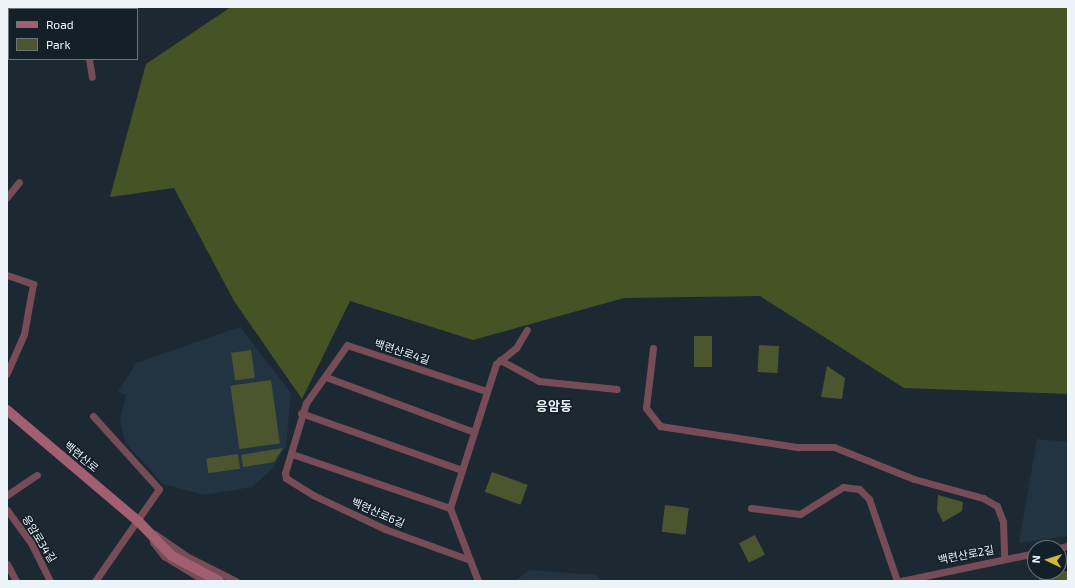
<!DOCTYPE html>
<meta charset="utf-8">
<style>
body{margin:0}
#map{position:relative;width:1075px;height:588px;overflow:hidden;background:#1d2932;font-family:"Exo 2","Noto Sans KR",sans-serif}
div>[style]{position:absolute}
.built>*{inset:0;background:#223441}
.green>*{inset:0;background:#4b562f;transform-origin:0 0}
.forest>*{inset:0;background:#465324}
.street>*{height:7px;margin:-3.5px;padding:0 3.5px;transform-origin:3.5px;border-radius:3.5px;background:#764c57}
.secondary>*{height:10px;margin:-5px;padding:0 5px;transform-origin:5px;border-radius:5px;background:#a15f71}
span{translate:-50% -50%;white-space:nowrap;text-align:center;line-height:1.15;-webkit-text-stroke:3px #142028;paint-order:stroke}
.street-label{font-size:11px;color:#ecf4fa}
.quarter-label{font-size:13px;color:#ecf4fa;font-weight:700}
.frame{position:absolute;inset:0;border:8px solid #ecf4fa;pointer-events:none}
.legend{position:absolute;left:8px;top:8px;width:130px;height:52px;box-sizing:border-box;background:#142028;border:1px solid #6a757c;margin:0;padding:5px 7px;list-style:none;font-size:12px;color:#ecf4fa}
.legend li{display:flex;align-items:center;gap:8px;height:20px}
.legend b{width:20px;border:1px solid #6a757c}
.north{position:absolute;left:1027px;top:540px;width:40px;height:40px;box-sizing:border-box;background:#142028;border:1px solid #6a757c;border-radius:50%;rotate:274deg;font-size:11px;font-weight:700;line-height:16px;text-align:center;color:#ecf4fa}
.north::after{content:'';display:block;margin:auto;width:14px;height:18px;background:#d2b635;clip-path:polygon(50% 0,100% 100%,50% 72%,0 100%)}
</style>
<div id="map">
<div class="built">
<div style="clip-path:polygon(240px 327px,291px 393px,286px 446px,272px 469px,252px 487px,204px 495px,163px 484px,125px 442px,120px 420px,126px 395px,118px 392px,136px 363px)"></div>
<div style="clip-path:polygon(1037px 439px,1068px 442px,1068px 536px,1019px 543px)"></div>
<div style="clip-path:polygon(530px 570px,597px 575px,601px 581px,515px 581px)"></div>
</div>
<div class="green">
<div style="left:694px;top:336px;width:18px;height:31px"></div>
<div style="left:759px;top:345px;width:20px;height:27px;rotate:3deg"></div>
<div style="left:251px;top:350px;width:28px;height:20px;rotate:82deg"></div>
<div style="clip-path:polygon(827px 366px,845px 378px,842px 399px,821px 397px)"></div>
<div style="left:271px;top:380px;width:64px;height:41px;rotate:82deg"></div>
<div style="clip-path:polygon(283px 448px,274px 462px,243px 467px,241px 455px)"></div>
<div style="left:238px;top:454px;width:15px;height:32px;rotate:82deg"></div>
<div style="left:492px;top:472px;width:38px;height:21px;rotate:20deg"></div>
<div style="clip-path:polygon(938px 495px,963px 502px,962px 511px,943px 522px,937px 510px)"></div>
<div style="left:665px;top:505px;width:24px;height:27px;rotate:7deg"></div>
<div style="left:755px;top:535px;width:22px;height:18px;rotate:63deg"></div>
<div style="left:1068px;top:571px;width:10px;height:29px;rotate:90deg"></div>
</div>
<div class="forest">
<div style="clip-path:polygon(231px 7px,1068px 7px,1068px 394px,904px 388px,760px 296px,624px 298px,473px 340px,350px 301px,302px 399px,234px 301px,174px 188px,110px 197px,146px 64px)"></div>
</div>
<div class="street">
<div style="left:79px;top:7px;width:2px;rotate:90deg"></div>
<div style="left:89px;top:59px;width:18px;rotate:81deg"></div>
<div style="left:7px;top:197px;width:19px;rotate:-51deg"></div>
<div style="left:7px;top:275px;width:28px;rotate:19deg"></div>
<div style="left:33px;top:284px;width:51px;rotate:100.2deg"></div>
<div style="left:24px;top:334px;width:43px;rotate:113.6deg"></div>
<div style="left:653px;top:348px;width:60px;rotate:96.7deg"></div>
<div style="left:646px;top:408px;width:23px;rotate:52deg"></div>
<div style="left:660px;top:426px;width:140px;rotate:8.7deg"></div>
<div style="left:798px;top:447px;width:36px"></div>
<div style="left:834px;top:447px;width:86px;rotate:21.8deg"></div>
<div style="left:914px;top:479px;width:72px;rotate:15.4deg"></div>
<div style="left:983px;top:498px;width:16px;rotate:30deg"></div>
<div style="left:997px;top:506px;width:17px;rotate:69deg"></div>
<div style="left:1003px;top:522px;width:37px;rotate:88deg"></div>
<div style="left:500px;top:360px;width:44px;rotate:28.3deg"></div>
<div style="left:539px;top:381px;width:78px;rotate:5.9deg"></div>
<div style="left:326px;top:377px;width:158px;rotate:20.4deg"></div>
<div style="left:301px;top:413px;width:171px;rotate:19.5deg"></div>
<div style="left:93px;top:416px;width:98px;rotate:47.9deg"></div>
<div style="left:159px;top:489px;width:112px;rotate:124.8deg"></div>
<div style="left:292px;top:454px;width:167px;rotate:18.9deg"></div>
<div style="left:7px;top:495px;width:36px;rotate:-34deg"></div>
<div style="left:751px;top:508px;width:49px;rotate:7deg"></div>
<div style="left:800px;top:514px;width:51px;rotate:-32.1deg"></div>
<div style="left:843px;top:487px;width:16px;rotate:7deg"></div>
<div style="left:859px;top:489px;width:14px;rotate:45deg"></div>
<div style="left:869px;top:499px;width:87px;rotate:71.1deg"></div>
<div style="left:7px;top:510px;width:41px;rotate:54deg"></div>
<div style="left:31px;top:543px;width:42px;rotate:63.4deg"></div>
<div style="left:155px;top:534px;width:38px;rotate:35deg"></div>
<div style="left:186px;top:556px;width:56px;rotate:26.6deg"></div>
<div style="left:153px;top:542px;width:18px;rotate:52deg"></div>
<div style="left:164px;top:556px;width:48px;rotate:31.4deg"></div>
<div style="left:1059px;top:548px;width:9px;rotate:-13deg"></div>
<div style="left:470px;top:560px;width:90px;rotate:-160deg"></div>
<div style="left:385px;top:529px;width:80px;rotate:-154.7deg"></div>
<div style="left:313px;top:495px;width:32px;rotate:-148deg"></div>
<div style="left:286px;top:478px;width:5px;rotate:-101deg"></div>
<div style="left:285px;top:473px;width:73px;rotate:-73.3deg"></div>
<div style="left:306px;top:403px;width:71px;rotate:-54.7deg"></div>
<div style="left:347px;top:345px;width:146px;rotate:18.3deg"></div>
<div style="left:7px;top:564px;width:19px;rotate:62deg"></div>
<div style="left:478px;top:581px;width:78px;rotate:-111deg"></div>
<div style="left:450px;top:508px;width:151px;rotate:-72.3deg"></div>
<div style="left:496px;top:364px;width:26px;rotate:-39deg"></div>
<div style="left:516px;top:348px;width:21px;rotate:-59deg"></div>
<div style="left:901px;top:581px;width:137px;rotate:-11.8deg"></div>
</div>
<div class="secondary">
<div style="left:7px;top:410px;width:173px;rotate:40.3deg"></div>
<div style="left:139px;top:522px;width:47px;rotate:45.9deg"></div>
<div style="left:172px;top:556px;width:53px;rotate:28deg"></div>
</div>
<div class="street-label">
<span style="left:402px;top:352px;rotate:18deg">백련산로4길</span>
<span style="left:81px;top:457px;rotate:40deg">백련산로</span>
<span style="left:378px;top:513px;rotate:24deg">백련산로6길</span>
<span style="left:39px;top:539px;rotate:58deg">응암로34길</span>
<span style="left:966px;top:555px;rotate:-11deg">백련산로2길</span>
</div>
<div class="quarter-label">
<span style="left:554px;top:406px">응암동</span>
</div>
<div class="frame"></div>
<ul class="legend">
<li><b style="height:5px;background:#a15f71"></b>Road</li>
<li><b style="height:11px;background:#4b562f"></b>Park</li>
</ul>
<div class="north">N</div>
</div>
